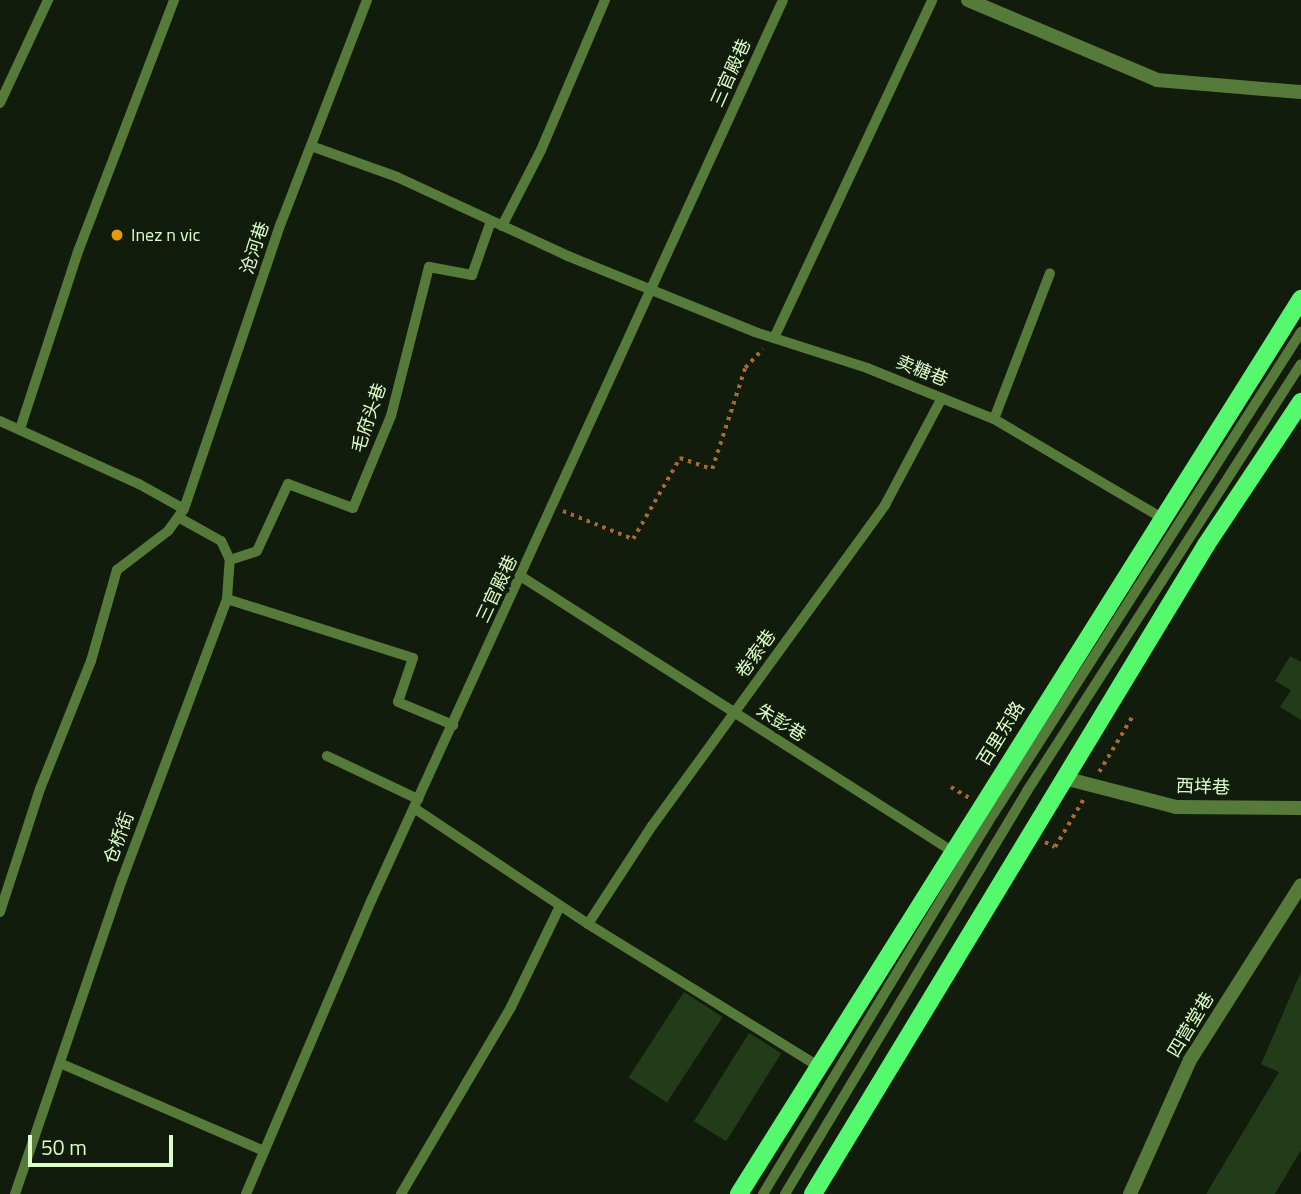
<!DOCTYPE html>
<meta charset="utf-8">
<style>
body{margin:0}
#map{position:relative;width:1301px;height:1194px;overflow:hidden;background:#111c0c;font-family:"Titillium Web","Noto Sans SC",sans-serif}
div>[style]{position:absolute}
.building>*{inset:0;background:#223c19;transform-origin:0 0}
.path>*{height:3.5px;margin-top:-1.75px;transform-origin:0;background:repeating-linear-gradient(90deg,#a96a31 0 3.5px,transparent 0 8.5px)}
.lane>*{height:10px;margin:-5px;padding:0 5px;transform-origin:5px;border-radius:5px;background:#557a39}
.street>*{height:14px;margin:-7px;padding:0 7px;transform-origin:7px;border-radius:7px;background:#557a39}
.primary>*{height:18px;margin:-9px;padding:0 9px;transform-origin:9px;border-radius:9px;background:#54f96e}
.dots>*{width:19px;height:19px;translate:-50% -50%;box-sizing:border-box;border:4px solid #111c0c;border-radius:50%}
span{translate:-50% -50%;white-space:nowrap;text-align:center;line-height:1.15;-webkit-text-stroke:7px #111c0c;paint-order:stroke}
.street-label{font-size:18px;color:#dcfdc9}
.poi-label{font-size:18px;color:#dcfdc9}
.left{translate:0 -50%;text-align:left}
.scale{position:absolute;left:28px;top:1135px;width:145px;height:32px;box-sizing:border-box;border:4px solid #dcfdc9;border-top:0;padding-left:9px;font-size:21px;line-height:24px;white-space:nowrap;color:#dcfdc9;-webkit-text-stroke:5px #111c0c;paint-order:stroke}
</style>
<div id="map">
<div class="building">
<div style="clip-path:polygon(1290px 656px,1301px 662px,1301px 720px,1280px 707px,1291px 690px,1275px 681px)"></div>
<div style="clip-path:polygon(1301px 972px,1301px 1150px,1275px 1194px,1206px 1194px,1279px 1072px,1261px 1064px)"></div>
<div style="left:684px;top:992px;width:46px;height:102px;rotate:33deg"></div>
<div style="left:749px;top:1033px;width:38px;height:104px;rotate:32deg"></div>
</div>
<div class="path">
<div style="left:563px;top:511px;width:75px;rotate:21.8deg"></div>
<div style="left:633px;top:539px;width:94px;rotate:-59.9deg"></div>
<div style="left:680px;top:458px;width:34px;rotate:19deg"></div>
<div style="left:712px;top:469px;width:106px;rotate:-71.9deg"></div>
<div style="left:745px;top:368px;width:26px;rotate:-47deg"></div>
<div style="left:1099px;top:772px;width:64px;rotate:-59deg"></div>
<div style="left:951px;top:787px;width:21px;rotate:31deg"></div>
<div style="left:1045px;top:842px;width:11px;rotate:27deg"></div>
<div style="left:1055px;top:847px;width:55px;rotate:-59.2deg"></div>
</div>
<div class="lane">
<div style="left:0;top:103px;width:114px;rotate:-65deg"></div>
<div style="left:311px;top:146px;width:91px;rotate:19.8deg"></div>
<div style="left:397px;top:177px;width:188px;rotate:24.8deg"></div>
<div style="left:568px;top:256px;width:202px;rotate:22.1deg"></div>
<div style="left:755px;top:332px;width:118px;rotate:17.8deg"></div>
<div style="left:867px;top:368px;width:137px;rotate:21.9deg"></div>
<div style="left:994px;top:419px;width:195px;rotate:30.5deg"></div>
<div style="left:502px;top:226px;width:85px;rotate:-62.8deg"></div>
<div style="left:541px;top:150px;width:163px;rotate:-66.9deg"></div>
<div style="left:774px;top:338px;width:373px;rotate:-64.9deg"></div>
<div style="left:994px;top:419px;width:156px;rotate:-69deg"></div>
<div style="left:0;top:421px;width:153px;rotate:24.4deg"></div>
<div style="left:139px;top:484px;width:51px;rotate:29.1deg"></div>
<div style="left:20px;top:429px;width:189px;rotate:-71.9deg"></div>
<div style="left:79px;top:249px;width:267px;rotate:-69.1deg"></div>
<div style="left:230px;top:560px;width:28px;rotate:-18deg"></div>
<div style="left:257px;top:551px;width:74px;rotate:-65.2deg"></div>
<div style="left:288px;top:484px;width:69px;rotate:20.3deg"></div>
<div style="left:353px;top:508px;width:100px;rotate:-67.6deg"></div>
<div style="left:391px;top:416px;width:154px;rotate:-75.7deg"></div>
<div style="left:429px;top:267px;width:44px;rotate:10.5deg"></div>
<div style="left:472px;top:275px;width:57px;rotate:-70.6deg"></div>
<div style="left:522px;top:577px;width:510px;rotate:32.51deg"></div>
<div style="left:227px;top:599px;width:195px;rotate:17.6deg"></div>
<div style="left:413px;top:658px;width:46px;rotate:108.8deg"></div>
<div style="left:398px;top:702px;width:60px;rotate:22.7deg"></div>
<div style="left:327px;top:756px;width:101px;rotate:25.3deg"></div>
<div style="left:414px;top:808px;width:209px;rotate:33.7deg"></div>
<div style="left:588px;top:924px;width:270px;rotate:31.7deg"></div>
<div style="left:0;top:912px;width:129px;rotate:-72deg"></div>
<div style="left:40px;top:789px;width:138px;rotate:-68.3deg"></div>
<div style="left:91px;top:661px;width:95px;rotate:-74.1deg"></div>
<div style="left:117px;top:570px;width:64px;rotate:-37.4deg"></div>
<div style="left:168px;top:531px;width:27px;rotate:-54deg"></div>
<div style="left:184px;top:509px;width:302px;rotate:-71.3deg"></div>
<div style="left:281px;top:223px;width:239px;rotate:-68.9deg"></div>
<div style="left:588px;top:924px;width:117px;rotate:-56.9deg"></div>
<div style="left:652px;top:826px;width:397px;rotate:-54deg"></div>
<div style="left:885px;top:505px;width:121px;rotate:-62deg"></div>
<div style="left:62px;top:1064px;width:220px;rotate:23.3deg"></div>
<div style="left:15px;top:1194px;width:332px;rotate:-71.2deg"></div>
<div style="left:122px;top:880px;width:300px;rotate:-69.5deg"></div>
<div style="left:227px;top:599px;width:39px;rotate:-86deg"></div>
<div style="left:230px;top:560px;width:21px;rotate:-115deg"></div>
<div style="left:221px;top:541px;width:49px;rotate:-150.8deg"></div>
<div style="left:246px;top:1194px;width:321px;rotate:-66.9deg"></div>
<div style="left:372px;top:899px;width:988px;rotate:-65.43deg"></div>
<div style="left:401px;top:1194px;width:217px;rotate:-59.5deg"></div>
<div style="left:511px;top:1007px;width:112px;rotate:-64.1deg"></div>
<div style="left:763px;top:1194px;width:446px;rotate:-58.8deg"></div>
<div style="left:994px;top:813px;width:571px;rotate:-57.45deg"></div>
<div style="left:785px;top:1194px;width:470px;rotate:-59deg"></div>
<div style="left:1027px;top:791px;width:507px;rotate:-57.31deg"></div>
</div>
<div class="street">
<div style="left:968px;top:0;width:205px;rotate:22.9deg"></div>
<div style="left:1157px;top:80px;width:144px;rotate:4.8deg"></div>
<div style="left:1064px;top:778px;width:116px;rotate:14.5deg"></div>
<div style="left:1176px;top:807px;width:125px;rotate:0.5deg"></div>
<div style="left:1130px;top:1194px;width:147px;rotate:-65.9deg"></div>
<div style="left:1190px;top:1060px;width:207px;rotate:-57.6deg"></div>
</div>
<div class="primary">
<div style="left:739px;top:1194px;width:1057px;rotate:-57.87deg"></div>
<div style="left:813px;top:1194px;width:759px;rotate:-58.8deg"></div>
<div style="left:1206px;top:545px;width:172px;rotate:-56.4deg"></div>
</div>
<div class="dots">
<div style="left:117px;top:235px;background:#ea9708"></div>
</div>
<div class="street-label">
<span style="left:731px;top:73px;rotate:-66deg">三官殿巷</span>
<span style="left:255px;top:248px;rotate:-72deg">沧河巷</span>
<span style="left:922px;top:371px;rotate:22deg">卖糖巷</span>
<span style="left:369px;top:418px;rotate:-71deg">毛府头巷</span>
<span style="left:497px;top:589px;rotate:-65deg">三官殿巷</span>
<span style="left:756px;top:654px;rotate:-54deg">卷索巷</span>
<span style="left:781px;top:723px;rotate:32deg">朱彭巷</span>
<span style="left:1001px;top:734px;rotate:-58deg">百里东路</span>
<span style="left:1203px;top:787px;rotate:2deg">西垟巷</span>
<span style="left:119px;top:838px;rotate:-70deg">仓桥街</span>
<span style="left:1191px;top:1025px;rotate:-59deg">四营堂巷</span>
</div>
<div class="poi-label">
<span class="left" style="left:131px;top:235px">Inez n vic</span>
</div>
<div class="scale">50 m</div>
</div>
